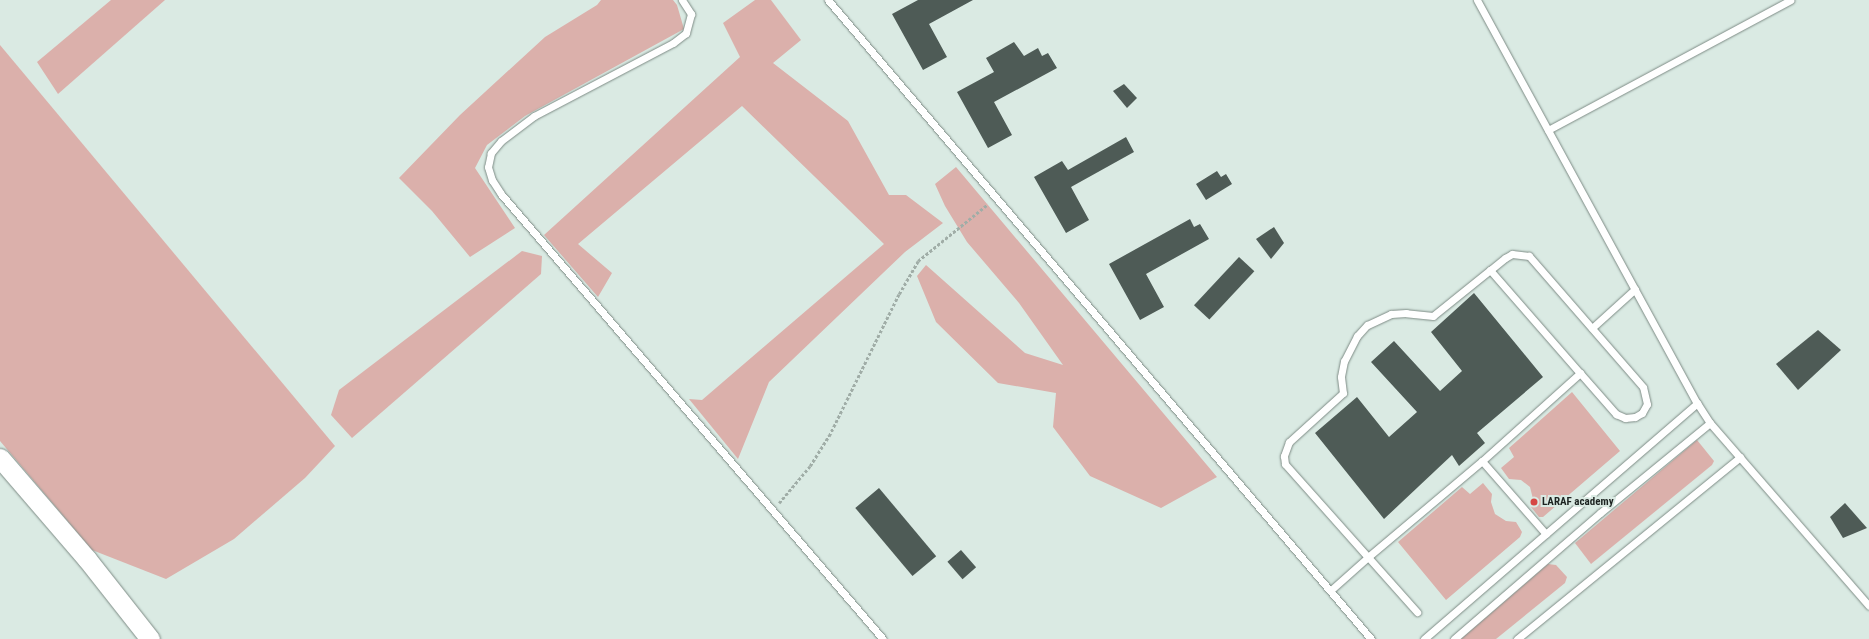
<!DOCTYPE html>
<style>
body{margin:0}
#map{position:relative;width:1869px;height:639px;overflow:hidden;background:#daeae3;font-family:"Roboto Condensed",sans-serif}
div>[style]{position:absolute}
.green>*{inset:0;background:#dbb0ab}
.building>*{inset:0;background:#4e5b56;transform-origin:0 0}
.path>*{height:2.5px;margin-top:-1.25px;transform-origin:0;background:repeating-linear-gradient(90deg,#a0ada7 0 3px,transparent 0 5px)}
.roads{filter:drop-shadow(0 0 1px #7d8b85) drop-shadow(0 0 1px #7d8b85)}
.lane>*{height:7px;margin:-3.5px;padding:0 3.5px;transform-origin:3.5px;border-radius:3.5px;background:#fff}
.secondary>*{height:19px;margin:-9.5px;padding:0 9.5px;transform-origin:9.5px;border-radius:9.5px;background:#fff}
.dots>*{width:11px;height:11px;translate:-50% -50%;box-sizing:border-box;border:2px solid #daeae3;border-radius:50%}
span{translate:-50% -50%;white-space:nowrap;text-align:center;line-height:1.15;-webkit-text-stroke:4px #daeae3;paint-order:stroke}
.poi-label{font-size:11px;color:#1d2321;font-weight:700}
.left{translate:0 -50%;text-align:left}
</style>
<div id="map">
<div class="green">
<div style="clip-path:polygon(111px 0,165px 0,58px 94px,37px 62px)"></div>
<div style="clip-path:polygon(601px 0,673px 0,677px 5px,684px 29px,525px 116px,487px 145px,475px 168px,515px 228px,470px 257px,432px 211px,399px 178px,460px 115px,545px 37px,597px 5px)"></div>
<div style="clip-path:polygon(755px 0,771px 0,801px 40px,773px 63px,848px 121px,889px 195px,906px 195px,943px 223px,905px 252px,769px 382px,738px 459px,689px 399px,702px 400px,884px 244px,742px 106px,578px 244px,612px 273px,598px 297px,544px 235px,740px 57px,723px 23px)"></div>
<div style="clip-path:polygon(0 45px,335px 446px,305px 478px,234px 539px,166px 579px,92px 550px,0 441px)"></div>
<div style="clip-path:polygon(956px 167px,1217px 477px,1161px 508px,1090px 476px,1053px 427px,1056px 393px,998px 383px,936px 322px,917px 276px,926px 265px,1025px 353px,1063px 365px,1019px 303px,967px 242px,945px 206px,935px 184px)"></div>
<div style="clip-path:polygon(522px 251px,542px 256px,541px 274px,352px 438px,331px 415px,339px 390px)"></div>
<div style="clip-path:polygon(1572px 392px,1620px 451px,1543px 517px,1539px 517px,1531px 507px,1534px 503px,1530px 487px,1521px 480px,1509px 479px,1501px 468px,1514px 457px,1509px 448px)"></div>
<div style="clip-path:polygon(1697px 440px,1714px 461px,1712px 465px,1591px 564px,1575px 543px)"></div>
<div style="clip-path:polygon(1483px 483px,1492px 494px,1491px 502px,1495px 514px,1506px 521px,1516px 522px,1522px 532px,1520px 537px,1446px 600px,1398px 542px,1462px 487px,1470px 494px)"></div>
<div style="clip-path:polygon(1548px 564px,1556px 565px,1567px 577px,1565px 583px,1496px 639px,1461px 639px)"></div>
</div>
<div class="building">
<div style="clip-path:polygon(918px 0,973px 0,929px 24px,947px 57px,923px 70px,892px 14px)"></div>
<div style="clip-path:polygon(1014px 42px,1024px 56px,1038px 48px,1042px 56px,1048px 53px,1057px 68px,994px 102px,1012px 135px,988px 148px,957px 92px,994px 72px,986px 58px)"></div>
<div style="clip-path:polygon(1124px 84px,1137px 98px,1127px 108px,1113px 91px)"></div>
<div style="clip-path:polygon(1126px 137px,1134px 152px,1071px 187px,1089px 220px,1066px 233px,1034px 177px,1062px 161px,1068px 170px)"></div>
<div style="clip-path:polygon(1217px 171px,1221px 177px,1226px 174px,1232px 184px,1206px 200px,1196px 184px)"></div>
<div style="clip-path:polygon(1190px 219px,1194px 227px,1200px 224px,1209px 239px,1146px 274px,1164px 307px,1140px 320px,1109px 264px)"></div>
<div style="clip-path:polygon(1274px 227px,1284px 243px,1271px 259px,1256px 239px)"></div>
<div style="left:1239px;top:257px;width:21px;height:66px;rotate:43deg"></div>
<div style="clip-path:polygon(1474px 293px,1543px 377px,1477px 433px,1485px 443px,1459px 466px,1452px 455px,1384px 519px,1315px 433px,1357px 397px,1389px 437px,1417px 412px,1371px 362px,1394px 341px,1440px 391px,1462px 371px,1431px 332px)"></div>
<div style="clip-path:polygon(1818px 330px,1841px 350px,1798px 390px,1776px 364px)"></div>
<div style="left:879px;top:488px;width:89px;height:31px;rotate:50deg"></div>
<div style="clip-path:polygon(1845px 503px,1867px 528px,1843px 538px,1830px 517px)"></div>
<div style="left:961px;top:550px;width:23px;height:18px;rotate:49deg"></div>
</div>
<div class="path">
<div style="left:779px;top:503px;width:48px;rotate:-50deg"></div>
<div style="left:810px;top:466px;width:36px;rotate:-58deg"></div>
<div style="left:829px;top:436px;width:158px;rotate:-63.8deg"></div>
<div style="left:899px;top:294px;width:38px;rotate:-60deg"></div>
<div style="left:918px;top:261px;width:90px;rotate:-39.2deg"></div>
</div>
<div class="roads">
<div class="lane">
<div style="left:682px;top:0;width:17px;rotate:57deg"></div>
<div style="left:691px;top:14px;width:20px;rotate:105deg"></div>
<div style="left:686px;top:33px;width:16px;rotate:142deg"></div>
<div style="left:673px;top:43px;width:157px;rotate:152.3deg"></div>
<div style="left:534px;top:116px;width:41px;rotate:142.9deg"></div>
<div style="left:501px;top:141px;width:16px;rotate:130deg"></div>
<div style="left:491px;top:153px;width:14px;rotate:102deg"></div>
<div style="left:488px;top:167px;width:14px;rotate:73deg"></div>
<div style="left:492px;top:180px;width:17px;rotate:57deg"></div>
<div style="left:501px;top:194px;width:586px;rotate:49.36deg"></div>
<div style="left:828px;top:0;width:839px;rotate:49.64deg"></div>
<div style="left:1477px;top:0;width:459px;rotate:61.4deg"></div>
<div style="left:1697px;top:403px;width:24px;rotate:57deg"></div>
<div style="left:1710px;top:423px;width:242px;rotate:49deg"></div>
<div style="left:1548px;top:130px;width:275px;rotate:-28.2deg"></div>
<div style="left:1490px;top:270px;width:137px;rotate:48.9deg"></div>
<div style="left:1580px;top:373px;width:55px;rotate:48.7deg"></div>
<div style="left:1616px;top:414px;width:10px;rotate:24deg"></div>
<div style="left:1625px;top:418px;width:10px;rotate:-6deg"></div>
<div style="left:1635px;top:417px;width:8px;rotate:-30deg"></div>
<div style="left:1642px;top:413px;width:10px;rotate:-61deg"></div>
<div style="left:1647px;top:404px;width:17px;rotate:-103deg"></div>
<div style="left:1643px;top:387px;width:174px;rotate:-131deg"></div>
<div style="left:1529px;top:256px;width:17px;rotate:-173deg"></div>
<div style="left:1512px;top:254px;width:8px;rotate:150deg"></div>
<div style="left:1505px;top:258px;width:19px;rotate:141deg"></div>
<div style="left:1490px;top:270px;width:73px;rotate:141.1deg"></div>
<div style="left:1433px;top:316px;width:27px;rotate:-174deg"></div>
<div style="left:1406px;top:313px;width:15px;rotate:176deg"></div>
<div style="left:1391px;top:314px;width:26px;rotate:155deg"></div>
<div style="left:1367px;top:325px;width:15px;rotate:132deg"></div>
<div style="left:1357px;top:336px;width:28px;rotate:117deg"></div>
<div style="left:1344px;top:361px;width:16px;rotate:101deg"></div>
<div style="left:1341px;top:377px;width:16px;rotate:83deg"></div>
<div style="left:1343px;top:393px;width:73px;rotate:137.8deg"></div>
<div style="left:1289px;top:442px;width:15px;rotate:110deg"></div>
<div style="left:1284px;top:456px;width:8px;rotate:83deg"></div>
<div style="left:1285px;top:464px;width:125px;rotate:48.3deg"></div>
<div style="left:1368px;top:557px;width:149px;rotate:-40.1deg"></div>
<div style="left:1482px;top:461px;width:132px;rotate:-41.9deg"></div>
<div style="left:1592px;top:328px;width:58px;rotate:-42.2deg"></div>
<div style="left:1482px;top:461px;width:97px;rotate:48.8deg"></div>
<div style="left:1331px;top:590px;width:50px;rotate:-41.7deg"></div>
<div style="left:1368px;top:557px;width:74px;rotate:48.3deg"></div>
<div style="left:1424px;top:639px;width:361px;rotate:-40.8deg"></div>
<div style="left:1454px;top:639px;width:193px;rotate:-40.8deg"></div>
<div style="left:1600px;top:513px;width:142px;rotate:-39.3deg"></div>
<div style="left:1517px;top:639px;width:288px;rotate:-39.2deg"></div>
</div>
<div class="secondary">
<div style="left:0;top:458px;width:133px;rotate:49.3deg"></div>
<div style="left:87px;top:559px;width:102px;rotate:51.8deg"></div>
</div>
</div>
<div class="dots">
<div style="left:1534px;top:502px;background:#d64743"></div>
</div>
<div class="poi-label">
<span class="left" style="left:1542px;top:502px">LARAF academy</span>
</div>
</div>
